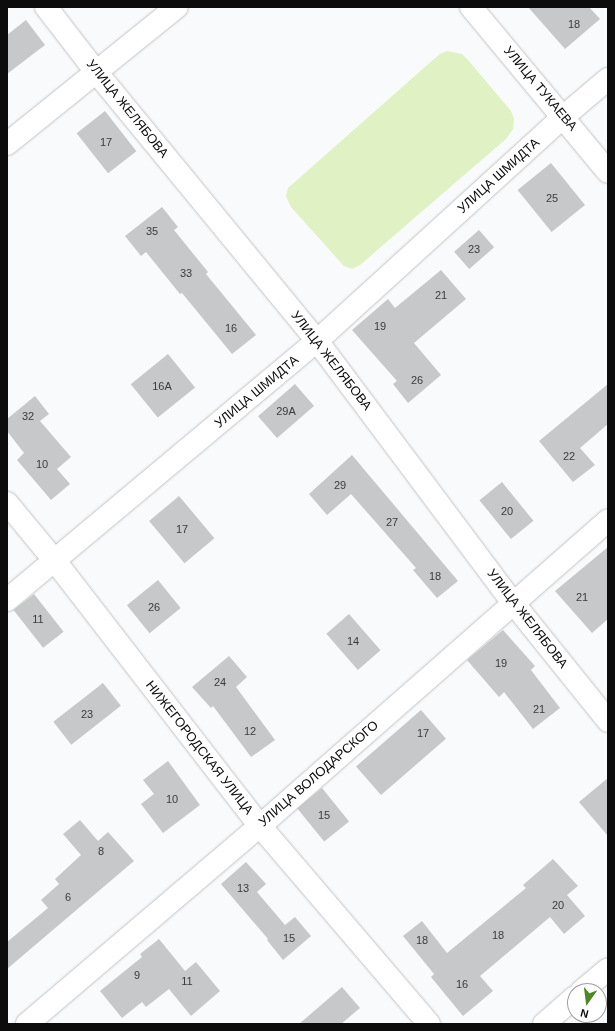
<!DOCTYPE html>
<meta charset="utf-8">
<style>
body{margin:0}
#map{position:relative;width:615px;height:1031px;overflow:hidden;background:#f9fafb;font-family:Helvetica,sans-serif}
div>[style]{position:absolute}
.green>*{inset:0;background:#e0f2c3}
.building>*{inset:0;background:#c7c8c9;transform-origin:0 0}
.roads{filter:drop-shadow(0 0 1px #c3c3c5) drop-shadow(0 0 1px #c3c3c5)}
.minor>*{height:22px;margin:-11px;padding:0 11px;transform-origin:11px;border-radius:11px;background:#fff}
span{translate:-50% -50%;white-space:nowrap;text-align:center;line-height:1.15;-webkit-text-stroke:3px #fff;paint-order:stroke}
.number-label{font-size:11px;color:#3b3b3b}
.number-label span{-webkit-text-stroke-width:0}
.street-label{font-size:13px;color:#0c0c0c}
.frame{position:absolute;inset:0;border:8px solid #0c0c0c;pointer-events:none}
.north{position:absolute;left:567px;top:983px;width:40px;height:40px;box-sizing:border-box;background:#fff;border:1px solid #9e9e9e;border-radius:50%;rotate:194deg;font-size:11px;font-weight:700;line-height:16px;text-align:center;color:#0c0c0c}
.north::after{content:'';display:block;margin:auto;width:14px;height:18px;background:#4e8824;clip-path:polygon(50% 0,100% 100%,50% 72%,0 100%)}
</style>
<div id="map">
<div class="green">
<div style="clip-path:polygon(447px 51px,462px 54px,468px 60px,511px 111px,514px 119px,513px 129px,506px 139px,360px 265px,352px 269px,344px 266px,291px 207px,286px 196px,288px 188px,434px 59px,440px 54px)"></div>
</div>
<div class="building">
<div style="clip-path:polygon(528px 7px,589px 7px,600px 19px,565px 49px)"></div>
<div style="clip-path:polygon(26px 20px,45px 45px,7px 74px,7px 35px)"></div>
<div style="left:105px;top:111px;width:51px;height:36px;rotate:52deg"></div>
<div style="left:551px;top:163px;width:54px;height:43px;rotate:51deg"></div>
<div style="clip-path:polygon(162px 207px,178px 227px,174px 230px,208px 272px,206px 274px,256px 335px,232px 354px,182px 293px,180px 294px,146px 252px,141px 256px,125px 236px)"></div>
<div style="left:479px;top:230px;width:23px;height:33px;rotate:49deg"></div>
<div style="clip-path:polygon(441px 270px,466px 299px,414px 343px,441px 375px,408px 403px,393px 384px,397px 381px,352px 330px,388px 299px,395px 308px)"></div>
<div style="left:168px;top:354px;width:43px;height:48px;rotate:51deg"></div>
<div style="left:295px;top:384px;width:29px;height:49px;rotate:49deg"></div>
<div style="clip-path:polygon(608px 384px,608px 424px,580px 448px,595px 465px,573px 482px,539px 441px)"></div>
<div style="clip-path:polygon(35px 396px,49px 414px,40px 421px,71px 457px,57px 469px,70px 484px,51px 500px,17px 460px,24px 453px,7px 431px,7px 419px)"></div>
<div style="clip-path:polygon(352px 455px,458px 581px,437px 598px,413px 570px,416px 568px,351px 494px,327px 515px,309px 494px)"></div>
<div style="left:502px;top:482px;width:50px;height:29px;rotate:51deg"></div>
<div style="left:179px;top:496px;width:55px;height:39px;rotate:50deg"></div>
<div style="clip-path:polygon(608px 547px,608px 619px,592px 633px,555px 591px)"></div>
<div style="left:158px;top:580px;width:36px;height:40px;rotate:51deg"></div>
<div style="left:34px;top:594px;width:48px;height:26px;rotate:52deg"></div>
<div style="left:349px;top:614px;width:48px;height:30px;rotate:49deg"></div>
<div style="clip-path:polygon(503px 630px,535px 666px,531px 670px,560px 708px,533px 729px,504px 692px,499px 697px,467px 660px)"></div>
<div style="clip-path:polygon(229px 656px,247px 677px,236px 687px,275px 740px,251px 757px,213px 706px,211px 708px,192px 687px)"></div>
<div style="left:103px;top:683px;width:29px;height:63px;rotate:52deg"></div>
<div style="left:421px;top:710px;width:38px;height:86px;rotate:49deg"></div>
<div style="clip-path:polygon(168px 761px,200px 805px,163px 833px,141px 804px,154px 794px,143px 780px)"></div>
<div style="clip-path:polygon(608px 778px,608px 836px,579px 802px)"></div>
<div style="left:322px;top:788px;width:43px;height:32px;rotate:51deg"></div>
<div style="clip-path:polygon(80px 820px,98px 841px,108px 832px,134px 861px,7px 969px,7px 942px,48px 908px,41px 900px,59px 884px,55px 879px,81px 855px,63px 834px)"></div>
<div style="clip-path:polygon(553px 859px,578px 886px,567px 895px,585px 916px,564px 934px,550px 917px,480px 976px,493px 991px,463px 1016px,431px 977px,434px 974px,403px 936px,422px 921px,447px 953px,526px 888px,523px 885px)"></div>
<div style="clip-path:polygon(246px 862px,266px 884px,257px 892px,285px 925px,295px 917px,311px 936px,283px 960px,267px 940px,268px 939px,221px 884px)"></div>
<div style="clip-path:polygon(159px 939px,185px 971px,196px 962px,220px 991px,191px 1016px,169px 989px,146px 1007px,142px 1002px,122px 1018px,100px 991px,142px 957px,140px 954px)"></div>
<div style="clip-path:polygon(342px 987px,360px 1008px,341px 1024px,299px 1024px)"></div>
</div>
<div class="roads">
<div class="minor">
<div style="left:46px;top:7px;width:83px;rotate:52.3deg"></div>
<div style="left:97px;top:73px;width:347px;rotate:50.6deg"></div>
<div style="left:317px;top:341px;width:329px;rotate:53.2deg"></div>
<div style="left:514px;top:604px;width:150px;rotate:51.2deg"></div>
<div style="left:471px;top:7px;width:214px;rotate:50.3deg"></div>
<div style="left:7px;top:144px;width:218px;rotate:-38.9deg"></div>
<div style="left:7px;top:503px;width:75px;rotate:50.4deg"></div>
<div style="left:55px;top:561px;width:335px;rotate:52.3deg"></div>
<div style="left:260px;top:826px;width:260px;rotate:49.5deg"></div>
<div style="left:7px;top:600px;width:404px;rotate:-39.9deg"></div>
<div style="left:317px;top:341px;width:333px;rotate:-42.3deg"></div>
<div style="left:563px;top:117px;width:59px;rotate:-40.2deg"></div>
<div style="left:582px;top:991px;width:34px;rotate:-40deg"></div>
<div style="left:27px;top:1024px;width:306px;rotate:-40.4deg"></div>
<div style="left:260px;top:826px;width:463px;rotate:-41.3deg"></div>
<div style="left:544px;top:1024px;width:41px;rotate:-41.1deg"></div>
</div>
</div>
<div class="number-label">
<span style="left:574px;top:24px">18</span>
<span style="left:106px;top:142px">17</span>
<span style="left:552px;top:198px">25</span>
<span style="left:152px;top:231px">35</span>
<span style="left:474px;top:249px">23</span>
<span style="left:186px;top:273px">33</span>
<span style="left:441px;top:295px">21</span>
<span style="left:380px;top:326px">19</span>
<span style="left:231px;top:328px">16</span>
<span style="left:417px;top:380px">26</span>
<span style="left:162px;top:386px">16А</span>
<span style="left:286px;top:411px">29А</span>
<span style="left:28px;top:416px">32</span>
<span style="left:569px;top:456px">22</span>
<span style="left:42px;top:464px">10</span>
<span style="left:340px;top:485px">29</span>
<span style="left:507px;top:511px">20</span>
<span style="left:392px;top:522px">27</span>
<span style="left:182px;top:529px">17</span>
<span style="left:435px;top:576px">18</span>
<span style="left:582px;top:597px">21</span>
<span style="left:154px;top:607px">26</span>
<span style="left:38px;top:619px">11</span>
<span style="left:353px;top:641px">14</span>
<span style="left:501px;top:663px">19</span>
<span style="left:220px;top:682px">24</span>
<span style="left:539px;top:709px">21</span>
<span style="left:87px;top:714px">23</span>
<span style="left:250px;top:731px">12</span>
<span style="left:423px;top:733px">17</span>
<span style="left:172px;top:799px">10</span>
<span style="left:324px;top:815px">15</span>
<span style="left:101px;top:851px">8</span>
<span style="left:243px;top:888px">13</span>
<span style="left:68px;top:897px">6</span>
<span style="left:558px;top:905px">20</span>
<span style="left:498px;top:935px">18</span>
<span style="left:289px;top:938px">15</span>
<span style="left:422px;top:940px">18</span>
<span style="left:137px;top:975px">9</span>
<span style="left:187px;top:981px">11</span>
<span style="left:462px;top:984px">16</span>
</div>
<div class="street-label">
<span style="left:540px;top:89px;rotate:50deg">УЛИЦА ТУКАЕВА</span>
<span style="left:127px;top:109px;rotate:51deg">УЛИЦА ЖЕЛЯБОВА</span>
<span style="left:499px;top:176px;rotate:-42deg">УЛИЦА ШМИДТА</span>
<span style="left:331px;top:361px;rotate:52deg">УЛИЦА ЖЕЛЯБОВА</span>
<span style="left:257px;top:392px;rotate:-40deg">УЛИЦА ШМИДТА</span>
<span style="left:527px;top:619px;rotate:52deg">УЛИЦА ЖЕЛЯБОВА</span>
<span style="left:199px;top:748px;rotate:52deg">НИЖЕГОРОДСКАЯ УЛИЦА</span>
<span style="left:319px;top:774px;rotate:-41deg">УЛИЦА ВОЛОДАРСКОГО</span>
</div>
<div class="frame"></div>
<div class="north">N</div>
</div>
